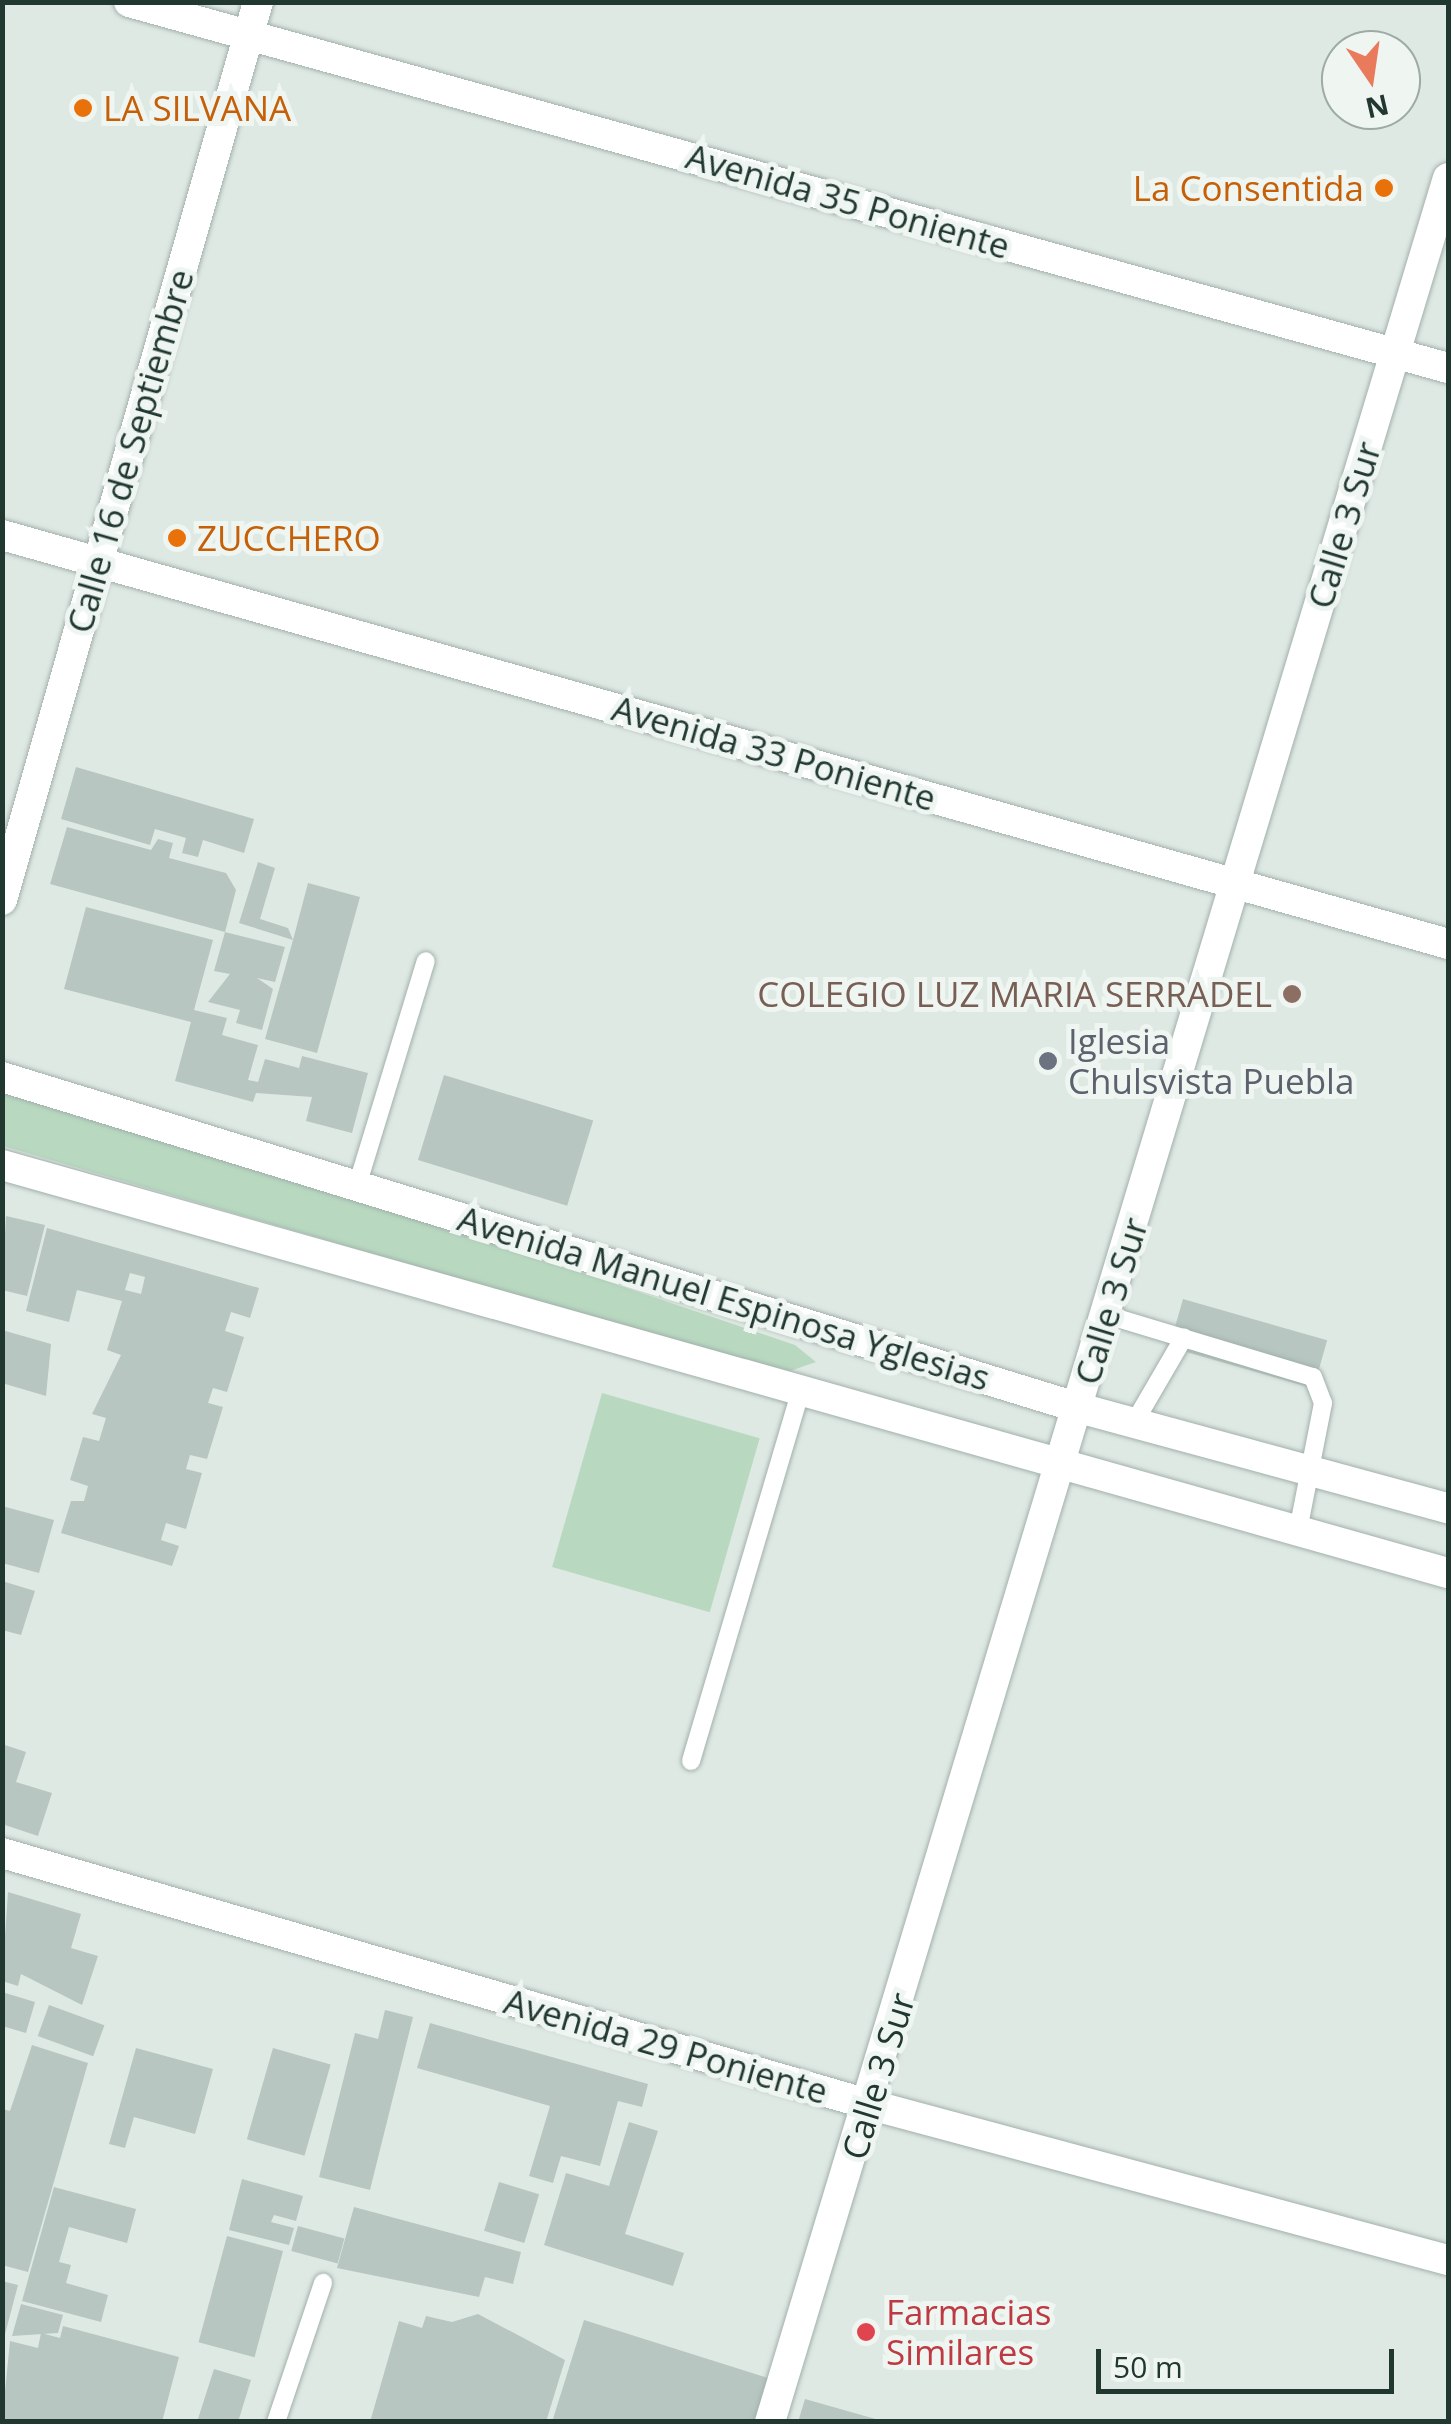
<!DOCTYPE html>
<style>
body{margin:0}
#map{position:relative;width:1451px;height:2424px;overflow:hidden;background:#dfe9e4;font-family:"Open Sans",sans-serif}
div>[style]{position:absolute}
.green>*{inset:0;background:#b8d9c0;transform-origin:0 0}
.building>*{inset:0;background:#b7c6c0;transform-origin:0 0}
.roads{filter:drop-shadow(0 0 2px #a2b0ab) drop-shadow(0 0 2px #a2b0ab)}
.lane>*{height:18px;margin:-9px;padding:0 9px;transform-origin:9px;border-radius:9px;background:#fff}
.street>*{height:30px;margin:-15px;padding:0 15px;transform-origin:15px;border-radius:15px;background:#fff}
.secondary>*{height:30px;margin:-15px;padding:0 15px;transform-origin:15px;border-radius:15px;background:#fff}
.dots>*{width:28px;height:28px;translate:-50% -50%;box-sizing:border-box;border:5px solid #eff6f2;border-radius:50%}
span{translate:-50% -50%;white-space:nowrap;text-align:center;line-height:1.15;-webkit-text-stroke:10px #eff6f2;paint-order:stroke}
.food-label{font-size:35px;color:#c56008}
.left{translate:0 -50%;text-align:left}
.right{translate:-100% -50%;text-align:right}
.street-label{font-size:35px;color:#213831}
.education-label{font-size:35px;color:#785e54}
.worship-label{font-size:35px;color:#5b616d}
.health-label{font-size:35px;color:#be3a42}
.frame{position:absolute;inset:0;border:5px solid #213831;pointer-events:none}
.north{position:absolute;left:1321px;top:30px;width:100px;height:100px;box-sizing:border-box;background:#eff6f2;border:2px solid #9daaa5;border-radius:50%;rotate:167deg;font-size:28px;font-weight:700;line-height:40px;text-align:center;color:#213831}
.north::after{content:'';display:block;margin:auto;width:35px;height:45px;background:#e97a5c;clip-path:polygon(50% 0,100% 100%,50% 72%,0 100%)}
.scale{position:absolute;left:1096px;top:2349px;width:298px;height:45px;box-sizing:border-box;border:5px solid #213831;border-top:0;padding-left:12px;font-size:30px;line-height:35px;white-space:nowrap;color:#213831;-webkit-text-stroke:8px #eff6f2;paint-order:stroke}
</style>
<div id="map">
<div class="green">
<div style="clip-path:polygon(2px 1086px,343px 1192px,795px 1345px,816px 1362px,790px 1371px,657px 1336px,3px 1146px)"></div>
<div style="left:602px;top:1393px;width:164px;height:181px;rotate:16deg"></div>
</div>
<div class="building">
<div style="clip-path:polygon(76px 767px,254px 819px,244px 853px,203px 840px,198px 857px,182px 853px,186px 838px,155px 829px,150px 845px,61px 819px)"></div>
<div style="clip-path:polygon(67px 827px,151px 850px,158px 839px,173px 843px,169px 858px,226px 873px,236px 890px,225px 932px,285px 947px,275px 982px,257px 978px,273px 989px,262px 1030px,236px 1023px,240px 1010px,208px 1002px,230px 974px,214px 971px,225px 932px,50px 884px)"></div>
<div style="clip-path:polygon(258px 862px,275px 868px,260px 919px,288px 928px,293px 940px,308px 883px,360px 897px,317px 1053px,265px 1039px,293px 940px,239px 923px)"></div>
<div style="clip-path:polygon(86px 907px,213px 940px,194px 1010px,227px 1018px,222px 1035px,258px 1045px,248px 1080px,258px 1082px,265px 1059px,299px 1068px,302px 1056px,368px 1073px,352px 1133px,306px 1121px,312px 1097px,256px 1093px,253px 1102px,175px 1081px,191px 1022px,64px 989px)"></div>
<div style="left:444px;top:1075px;width:156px;height:89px;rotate:17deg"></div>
<div style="clip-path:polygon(6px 1216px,45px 1225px,27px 1296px,2px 1290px)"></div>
<div style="clip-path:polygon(evenodd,47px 1228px,259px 1288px,250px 1318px,231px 1312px,225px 1331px,244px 1337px,227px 1392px,213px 1388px,208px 1403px,223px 1407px,207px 1459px,190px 1455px,186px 1469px,202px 1473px,186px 1529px,166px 1523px,161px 1540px,179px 1546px,172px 1566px,61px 1533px,71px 1501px,84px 1501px,88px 1486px,70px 1480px,83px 1437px,99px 1441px,106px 1418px,92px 1414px,121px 1355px,107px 1350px,122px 1301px,77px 1290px,69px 1322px,26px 1311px,47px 1228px,130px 1273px,145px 1277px,141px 1294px,125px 1290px,130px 1273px)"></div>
<div style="left:1183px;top:1299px;width:150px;height:50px;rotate:16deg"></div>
<div style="clip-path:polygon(2px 1330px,51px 1344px,46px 1396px,2px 1383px)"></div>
<div style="clip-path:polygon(2px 1506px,54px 1520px,39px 1573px,2px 1563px)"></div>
<div style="clip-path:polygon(2px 1581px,35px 1591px,21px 1635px,2px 1630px)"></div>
<div style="clip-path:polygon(2px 1744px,26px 1752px,16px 1782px,52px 1793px,38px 1836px,2px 1824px)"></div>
<div style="clip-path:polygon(8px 1892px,81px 1914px,71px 1948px,98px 1956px,82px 2005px,21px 1974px,18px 1986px,2px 1981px)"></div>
<div style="clip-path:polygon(2px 1992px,35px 2002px,26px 2033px,2px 2026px)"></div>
<div style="left:49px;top:2005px;width:59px;height:33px;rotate:20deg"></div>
<div style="clip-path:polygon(385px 2010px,413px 2017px,370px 2190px,319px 2177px,355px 2033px,378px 2039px)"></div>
<div style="clip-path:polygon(430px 2023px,648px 2084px,642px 2107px,618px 2101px,600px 2166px,561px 2156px,553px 2183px,529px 2176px,550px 2106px,417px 2068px)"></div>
<div style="clip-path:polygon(32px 2045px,88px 2063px,28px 2272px,2px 2265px,2px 2109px,10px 2111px)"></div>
<div style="clip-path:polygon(136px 2048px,213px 2069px,195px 2134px,134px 2117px,125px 2148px,109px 2144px)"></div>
<div style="left:273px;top:2048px;width:60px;height:95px;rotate:16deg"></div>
<div style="clip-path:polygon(629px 2122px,658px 2131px,625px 2234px,684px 2253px,673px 2286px,544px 2245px,566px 2173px,609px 2186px)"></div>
<div style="clip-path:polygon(242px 2179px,303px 2196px,296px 2221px,274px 2215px,271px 2222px,294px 2228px,289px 2245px,229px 2230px)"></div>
<div style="left:499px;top:2182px;width:42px;height:51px;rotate:17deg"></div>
<div style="clip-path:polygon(54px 2187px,136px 2209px,127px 2243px,69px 2227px,59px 2262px,71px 2265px,66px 2283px,108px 2295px,101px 2322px,22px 2301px)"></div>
<div style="clip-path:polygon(354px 2207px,521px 2252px,513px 2284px,485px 2277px,479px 2297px,337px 2268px)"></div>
<div style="left:298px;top:2226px;width:48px;height:26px;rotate:15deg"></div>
<div style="left:227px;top:2236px;width:58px;height:110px;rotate:15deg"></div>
<div style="clip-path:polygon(2px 2281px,18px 2285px,4px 2338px,2px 2338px)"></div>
<div style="clip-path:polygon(21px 2304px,63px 2315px,58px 2333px,12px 2336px)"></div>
<div style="clip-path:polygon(478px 2314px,565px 2360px,546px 2422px,370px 2422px,399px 2321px,422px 2328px,426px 2316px,452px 2322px)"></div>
<div style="clip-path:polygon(584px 2320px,768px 2378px,754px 2422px,552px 2422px)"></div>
<div style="clip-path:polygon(63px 2326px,179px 2357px,162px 2422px,2px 2422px,10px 2341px,38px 2348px,41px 2333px,60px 2338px)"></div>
<div style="clip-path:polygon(214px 2369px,251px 2380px,238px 2422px,197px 2422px)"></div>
<div style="clip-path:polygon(805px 2399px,879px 2420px,879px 2422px,798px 2422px)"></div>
</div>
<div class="roads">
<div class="lane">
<div style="left:357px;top:1186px;width:235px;rotate:-73deg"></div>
<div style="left:1107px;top:1315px;width:215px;rotate:16.8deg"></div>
<div style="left:1313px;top:1377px;width:28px;rotate:69deg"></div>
<div style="left:1323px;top:1403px;width:130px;rotate:101.1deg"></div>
<div style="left:1134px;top:1423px;width:99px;rotate:-59.8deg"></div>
<div style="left:691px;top:1761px;width:385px;rotate:-73.5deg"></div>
<div style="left:276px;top:2422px;width:147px;rotate:-71.3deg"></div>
</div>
<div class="street">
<div style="left:129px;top:2px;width:1369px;rotate:15.51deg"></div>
<div style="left:2px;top:535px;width:1503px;rotate:15.79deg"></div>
<div style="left:2px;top:1853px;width:905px;rotate:16.17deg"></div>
<div style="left:871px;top:2105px;width:597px;rotate:15.04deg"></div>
<div style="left:770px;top:2422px;width:2344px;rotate:-73.19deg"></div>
</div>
<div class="secondary">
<div style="left:2px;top:900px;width:934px;rotate:-74.09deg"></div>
<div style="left:2px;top:1077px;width:1127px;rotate:17.08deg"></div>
<div style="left:1079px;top:1408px;width:382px;rotate:15.2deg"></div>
<div style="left:2px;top:1165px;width:1502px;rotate:15.76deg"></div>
</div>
</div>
<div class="dots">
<div style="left:83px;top:108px;background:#e8710a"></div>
<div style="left:1384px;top:188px;background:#e8710a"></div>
<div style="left:177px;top:538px;background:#e8710a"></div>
<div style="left:1292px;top:994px;background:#8d6e63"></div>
<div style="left:1048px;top:1061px;background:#6b7280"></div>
<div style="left:866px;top:2332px;background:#e0444e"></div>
</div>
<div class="food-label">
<span class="left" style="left:103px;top:108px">LA SILVANA</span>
<span class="right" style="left:1364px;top:188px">La Consentida</span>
<span class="left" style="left:197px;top:538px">ZUCCHERO</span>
</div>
<div class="street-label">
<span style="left:848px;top:201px;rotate:16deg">Avenida 35 Poniente</span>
<span style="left:130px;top:451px;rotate:-74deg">Calle 16 de Septiembre</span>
<span style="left:1344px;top:525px;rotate:-73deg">Calle 3 Sur</span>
<span style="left:774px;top:753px;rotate:16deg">Avenida 33 Poniente</span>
<span style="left:724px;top:1298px;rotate:17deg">Avenida Manuel Espinosa Yglesias</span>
<span style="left:1111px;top:1301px;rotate:-73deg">Calle 3 Sur</span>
<span style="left:666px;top:2046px;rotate:16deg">Avenida 29 Poniente</span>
<span style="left:878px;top:2076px;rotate:-73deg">Calle 3 Sur</span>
</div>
<div class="education-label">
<span class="right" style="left:1272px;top:994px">COLEGIO LUZ MARIA SERRADEL</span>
</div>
<div class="worship-label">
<span class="left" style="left:1068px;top:1061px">Iglesia<br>Chulsvista Puebla</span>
</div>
<div class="health-label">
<span class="left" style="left:886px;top:2332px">Farmacias<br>Similares</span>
</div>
<div class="frame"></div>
<div class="north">N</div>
<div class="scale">50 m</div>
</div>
